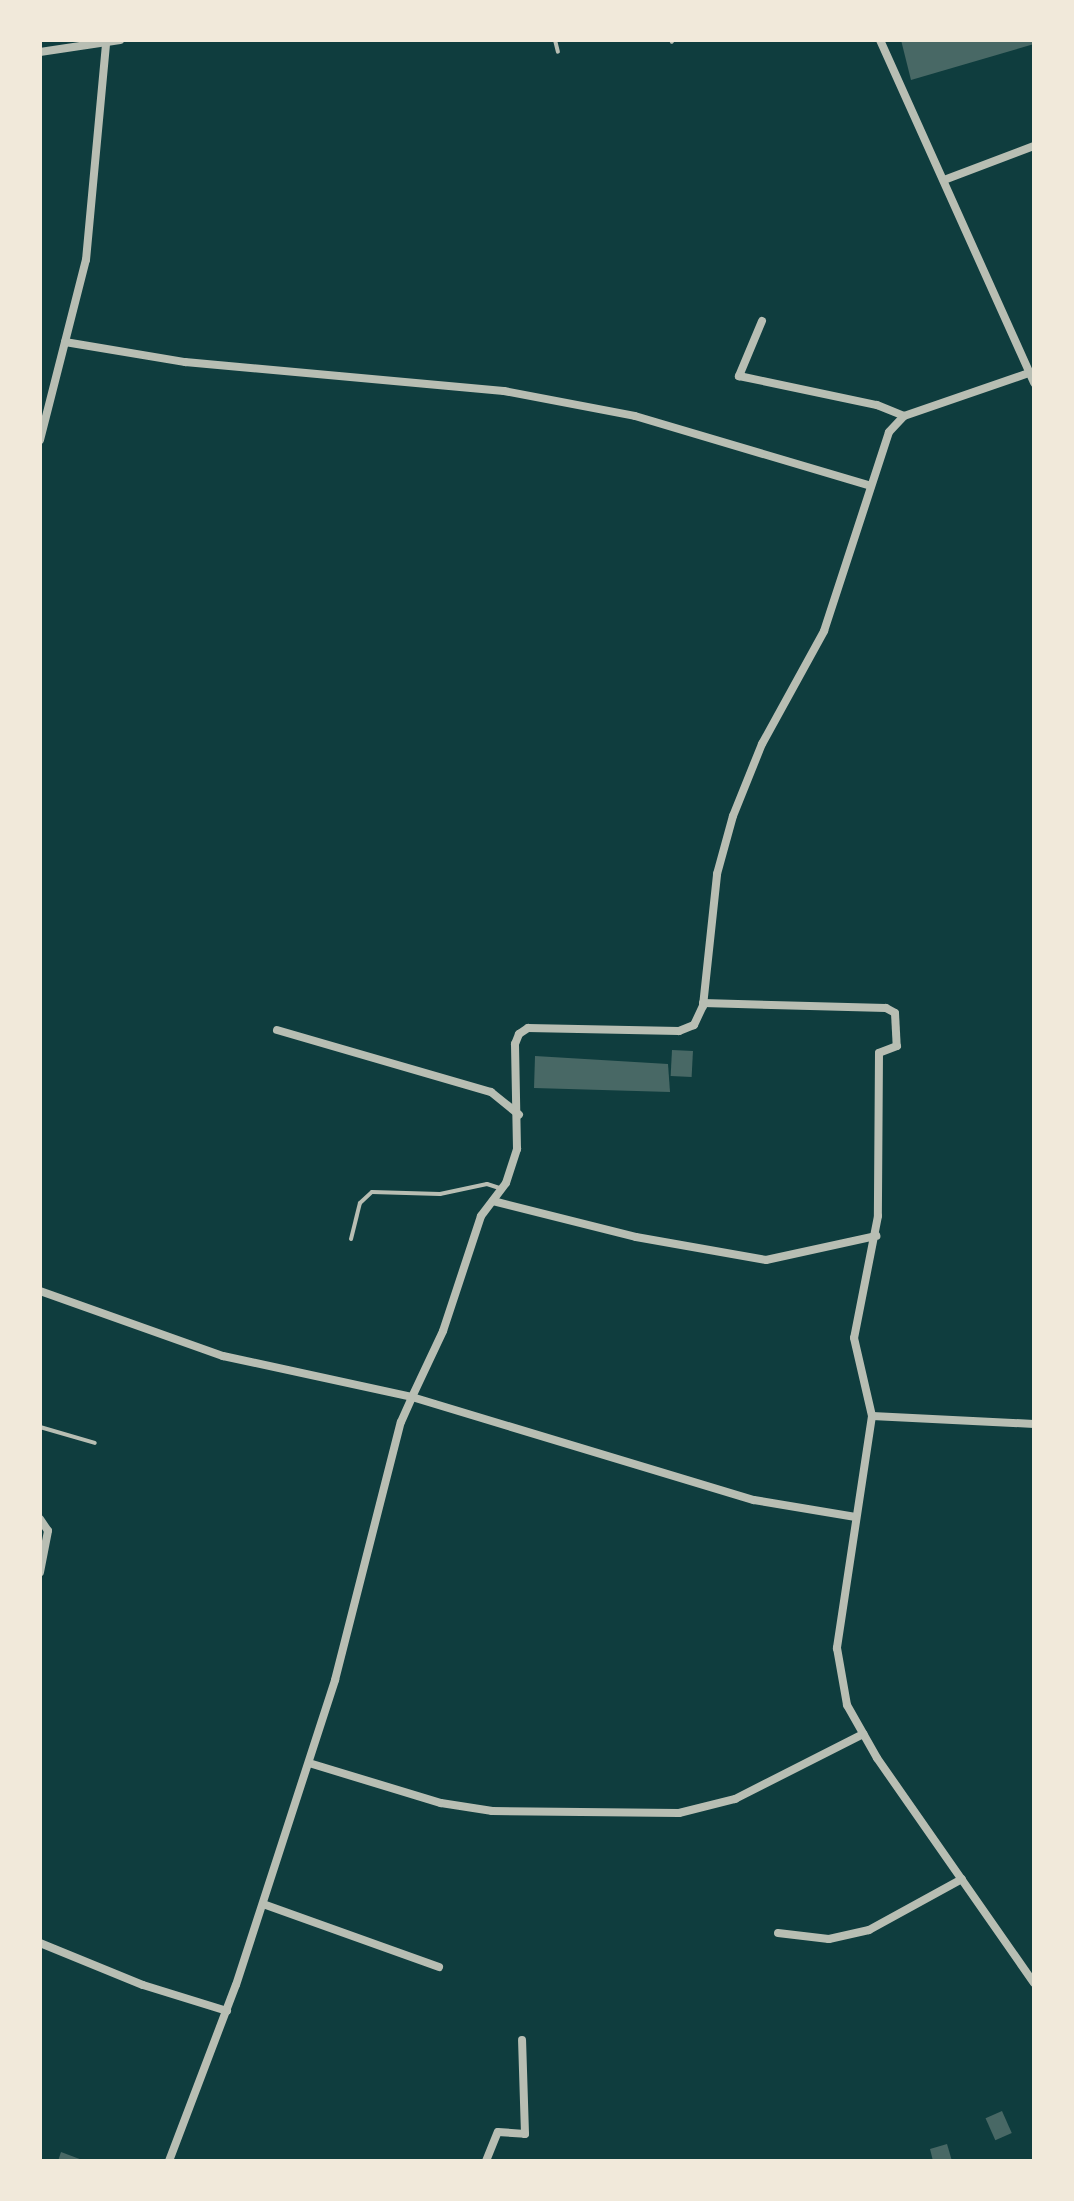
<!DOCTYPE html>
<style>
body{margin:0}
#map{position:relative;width:1074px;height:2201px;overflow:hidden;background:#0f3d3e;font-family:Ubuntu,sans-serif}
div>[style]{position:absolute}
.building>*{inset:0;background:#486865;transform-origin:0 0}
.service>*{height:4px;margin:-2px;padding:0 2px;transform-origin:2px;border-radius:2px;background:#b8beb3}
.minor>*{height:8px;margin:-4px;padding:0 4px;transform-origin:4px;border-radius:4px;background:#b8beb3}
span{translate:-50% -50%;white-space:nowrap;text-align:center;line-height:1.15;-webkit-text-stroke:8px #f1e9da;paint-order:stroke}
.frame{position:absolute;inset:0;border:42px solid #f1e9da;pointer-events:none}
</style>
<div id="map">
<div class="building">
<div style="clip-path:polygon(901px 40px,1034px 40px,1034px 44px,911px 80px)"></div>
<div style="left:672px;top:1050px;width:21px;height:26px;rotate:3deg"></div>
<div style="clip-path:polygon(535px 1056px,668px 1064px,670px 1092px,534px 1088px)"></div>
<div style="left:1002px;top:2111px;width:24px;height:18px;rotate:66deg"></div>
<div style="clip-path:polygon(947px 2144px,952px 2161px,933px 2161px,930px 2149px)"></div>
<div style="clip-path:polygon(61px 2152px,85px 2161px,58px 2161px)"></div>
</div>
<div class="service">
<div style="left:555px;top:40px;width:12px;rotate:76deg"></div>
<div style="left:671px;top:40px;width:2px;rotate:63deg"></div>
<div style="left:351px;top:1239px;width:37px;rotate:-76deg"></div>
<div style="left:360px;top:1203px;width:16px;rotate:-43deg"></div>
<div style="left:372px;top:1192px;width:68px;rotate:1.7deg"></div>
<div style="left:440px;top:1194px;width:48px;rotate:-12deg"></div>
<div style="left:487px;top:1184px;width:13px;rotate:18deg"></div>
<div style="left:40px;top:1427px;width:57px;rotate:16.2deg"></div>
</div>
<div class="minor">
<div style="left:880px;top:40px;width:376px;rotate:65.8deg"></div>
<div style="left:40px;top:52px;width:81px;rotate:-8.5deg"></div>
<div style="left:944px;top:180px;width:96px;rotate:-20.7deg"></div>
<div style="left:762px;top:321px;width:60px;rotate:112.7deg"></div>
<div style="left:739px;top:376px;width:141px;rotate:11.9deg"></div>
<div style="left:877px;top:405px;width:29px;rotate:22deg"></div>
<div style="left:65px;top:342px;width:122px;rotate:9.5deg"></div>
<div style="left:185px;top:362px;width:320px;rotate:5.2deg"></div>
<div style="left:504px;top:391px;width:133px;rotate:10.8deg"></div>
<div style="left:635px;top:416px;width:246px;rotate:16.5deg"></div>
<div style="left:40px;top:440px;width:186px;rotate:-75.7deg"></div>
<div style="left:86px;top:260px;width:218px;rotate:-84.7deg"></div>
<div style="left:703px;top:1003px;width:183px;rotate:1.6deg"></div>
<div style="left:886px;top:1008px;width:10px;rotate:29deg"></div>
<div style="left:895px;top:1013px;width:33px;rotate:87deg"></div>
<div style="left:897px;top:1046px;width:19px;rotate:159deg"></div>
<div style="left:879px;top:1053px;width:163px;rotate:90.4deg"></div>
<div style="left:878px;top:1216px;width:124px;rotate:101.1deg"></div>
<div style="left:854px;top:1338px;width:80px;rotate:77deg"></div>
<div style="left:277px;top:1030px;width:223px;rotate:16.2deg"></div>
<div style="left:491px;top:1092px;width:36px;rotate:39deg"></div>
<div style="left:493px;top:1201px;width:147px;rotate:14.1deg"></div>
<div style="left:636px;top:1237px;width:132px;rotate:10deg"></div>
<div style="left:766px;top:1260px;width:113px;rotate:-12.3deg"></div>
<div style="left:40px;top:1291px;width:194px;rotate:19.6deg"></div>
<div style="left:223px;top:1356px;width:193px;rotate:12.2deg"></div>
<div style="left:412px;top:1397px;width:73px;rotate:-64.8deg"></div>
<div style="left:443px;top:1331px;width:121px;rotate:-71.7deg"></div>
<div style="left:481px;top:1216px;width:41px;rotate:-52.9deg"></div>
<div style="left:506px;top:1183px;width:36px;rotate:-72deg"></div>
<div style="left:517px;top:1149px;width:105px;rotate:-91.1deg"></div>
<div style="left:515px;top:1044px;width:11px;rotate:-68deg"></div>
<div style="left:519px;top:1034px;width:11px;rotate:-34deg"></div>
<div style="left:528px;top:1028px;width:151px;rotate:1.1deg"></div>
<div style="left:679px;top:1031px;width:16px;rotate:-22deg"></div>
<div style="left:694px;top:1025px;width:21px;rotate:-65deg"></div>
<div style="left:703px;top:1006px;width:133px;rotate:-83.9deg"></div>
<div style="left:717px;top:874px;width:60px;rotate:-74.6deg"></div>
<div style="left:733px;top:816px;width:78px;rotate:-68.1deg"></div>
<div style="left:762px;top:744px;width:129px;rotate:-61.2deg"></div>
<div style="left:824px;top:631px;width:209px;rotate:-71.9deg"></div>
<div style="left:889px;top:432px;width:22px;rotate:-47deg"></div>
<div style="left:904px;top:416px;width:132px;rotate:-19deg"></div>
<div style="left:1034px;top:1424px;width:162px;rotate:-177.2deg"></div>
<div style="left:872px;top:1416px;width:235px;rotate:98.6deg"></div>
<div style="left:837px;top:1648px;width:58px;rotate:80deg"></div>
<div style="left:847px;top:1705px;width:61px;rotate:60.5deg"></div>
<div style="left:877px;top:1758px;width:274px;rotate:55.1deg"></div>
<div style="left:40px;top:1519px;width:14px;rotate:56deg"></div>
<div style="left:48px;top:1531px;width:42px;rotate:101deg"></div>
<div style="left:309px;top:1763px;width:138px;rotate:16.9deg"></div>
<div style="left:441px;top:1803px;width:52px;rotate:8.9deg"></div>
<div style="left:492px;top:1811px;width:187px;rotate:0.6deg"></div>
<div style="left:679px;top:1813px;width:58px;rotate:-14deg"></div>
<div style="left:735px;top:1799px;width:144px;rotate:-26.9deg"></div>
<div style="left:263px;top:1904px;width:187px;rotate:19.7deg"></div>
<div style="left:778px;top:1933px;width:51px;rotate:6.7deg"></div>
<div style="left:829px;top:1939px;width:41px;rotate:-12.7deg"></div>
<div style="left:869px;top:1930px;width:106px;rotate:-28.7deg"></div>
<div style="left:40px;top:1943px;width:111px;rotate:22.2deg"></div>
<div style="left:143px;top:1985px;width:88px;rotate:17.2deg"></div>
<div style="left:169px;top:2161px;width:188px;rotate:-69.2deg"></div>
<div style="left:236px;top:1985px;width:321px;rotate:-72deg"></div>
<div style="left:335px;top:1680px;width:266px;rotate:-75.7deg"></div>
<div style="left:401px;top:1422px;width:27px;rotate:-66deg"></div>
<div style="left:412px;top:1397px;width:357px;rotate:16.8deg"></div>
<div style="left:754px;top:1500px;width:103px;rotate:9.5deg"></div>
<div style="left:486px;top:2161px;width:31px;rotate:-68deg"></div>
<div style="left:498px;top:2132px;width:27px;rotate:4deg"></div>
<div style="left:525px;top:2134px;width:94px;rotate:-91.8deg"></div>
</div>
<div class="frame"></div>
</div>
